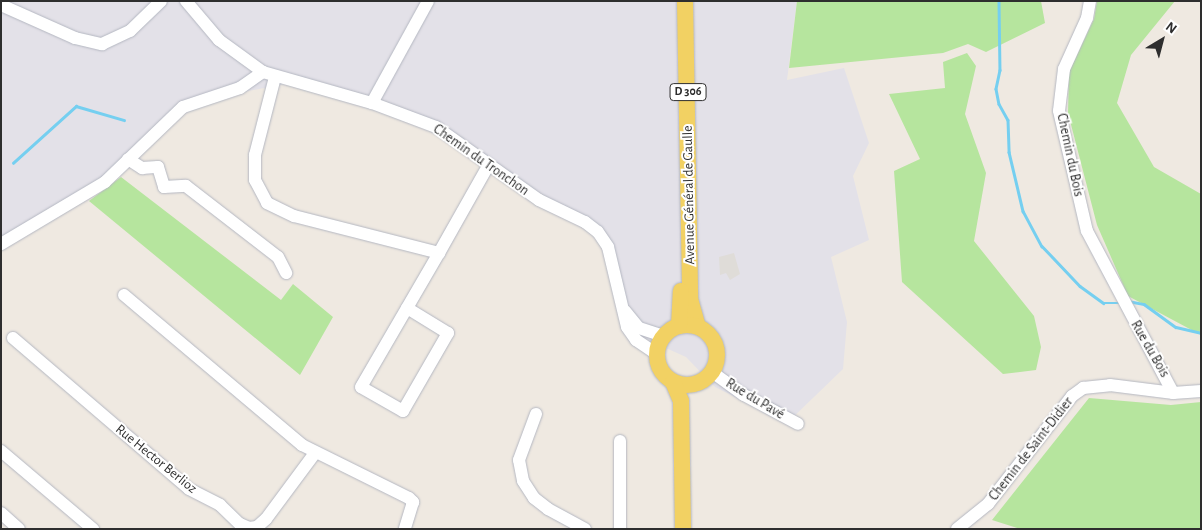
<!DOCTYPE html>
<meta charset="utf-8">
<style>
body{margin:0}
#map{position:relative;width:1202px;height:530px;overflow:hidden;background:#efe9e1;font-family:"Alegreya Sans",sans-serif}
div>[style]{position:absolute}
.industrial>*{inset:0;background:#e3e1e8}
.green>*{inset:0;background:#b6e59e}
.plaza>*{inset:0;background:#dfdcd8}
.stream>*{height:2.5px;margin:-1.25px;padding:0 1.25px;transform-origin:1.25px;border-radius:1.25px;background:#75cff0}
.roads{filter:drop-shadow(0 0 1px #b4b7c1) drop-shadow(0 0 1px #b4b7c1)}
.minor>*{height:12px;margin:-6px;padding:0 6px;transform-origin:6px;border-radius:6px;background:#fff}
.major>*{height:16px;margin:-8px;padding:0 8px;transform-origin:8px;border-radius:8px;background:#f2d163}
.major>.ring{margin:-8px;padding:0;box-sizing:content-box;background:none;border:16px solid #f2d163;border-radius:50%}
span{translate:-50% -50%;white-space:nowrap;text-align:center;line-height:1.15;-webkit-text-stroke:4px #fff;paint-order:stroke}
.shield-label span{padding:1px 4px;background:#fff;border:1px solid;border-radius:4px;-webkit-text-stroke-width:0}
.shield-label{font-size:12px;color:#2e2e2e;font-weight:700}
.street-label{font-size:14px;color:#2e2e2e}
.frame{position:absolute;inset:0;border:2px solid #2e2e2e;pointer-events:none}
.north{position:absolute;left:1137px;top:15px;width:50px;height:50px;-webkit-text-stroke:4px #fff;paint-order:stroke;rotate:37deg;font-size:14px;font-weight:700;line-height:20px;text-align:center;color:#2e2e2e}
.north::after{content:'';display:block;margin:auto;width:18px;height:22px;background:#2e2e2e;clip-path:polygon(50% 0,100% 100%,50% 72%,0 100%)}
</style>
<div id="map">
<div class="industrial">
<div style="clip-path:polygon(1px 1px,797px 1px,787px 80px,844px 68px,869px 143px,853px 176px,869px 240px,831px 257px,847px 322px,843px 369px,787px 423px,715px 387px,686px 357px,637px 335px,598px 232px,434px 124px,295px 82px,186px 103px,95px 186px,1px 241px)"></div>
</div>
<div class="green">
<div style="clip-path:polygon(797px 1px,1041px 1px,1045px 23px,986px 52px,968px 44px,943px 53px,789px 68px)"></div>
<div style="clip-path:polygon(1097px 1px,1175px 1px,1131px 55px,1117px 103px,1154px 167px,1201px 194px,1201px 335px,1128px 296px,1097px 225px,1068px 113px,1069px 72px,1094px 19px)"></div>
<div style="clip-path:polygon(967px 53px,976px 66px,965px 114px,986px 173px,974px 241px,1034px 316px,1041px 347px,1036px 370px,1003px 374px,902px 282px,894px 171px,920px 159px,889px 94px,945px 88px,943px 62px)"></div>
<div style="clip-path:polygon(121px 177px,281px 300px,293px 284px,333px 317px,300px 375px,89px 201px)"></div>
<div style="clip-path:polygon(1089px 398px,1171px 405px,1201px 402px,1201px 529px,1020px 529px,992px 520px)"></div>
</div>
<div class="plaza">
<div style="clip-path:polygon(734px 253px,740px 274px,730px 280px,726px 273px,720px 275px,719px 257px)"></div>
</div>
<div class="stream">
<div style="left:999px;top:1px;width:69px;rotate:89.2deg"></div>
<div style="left:1000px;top:70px;width:19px;rotate:102deg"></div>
<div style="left:996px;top:89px;width:15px;rotate:79deg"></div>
<div style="left:999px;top:104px;width:18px;rotate:61deg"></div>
<div style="left:1008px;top:120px;width:32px;rotate:88deg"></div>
<div style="left:1009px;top:152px;width:61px;rotate:76.7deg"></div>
<div style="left:1023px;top:211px;width:40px;rotate:62deg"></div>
<div style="left:1042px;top:246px;width:55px;rotate:46.5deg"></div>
<div style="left:1080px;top:286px;width:29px;rotate:36deg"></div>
<div style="left:1103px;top:303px;width:16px"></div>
<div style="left:13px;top:163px;width:85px;rotate:-42.1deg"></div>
<div style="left:76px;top:106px;width:50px;rotate:16.3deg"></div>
<div style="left:1128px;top:301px;width:16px;rotate:11deg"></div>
<div style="left:1144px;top:304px;width:39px;rotate:36deg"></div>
<div style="left:1176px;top:327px;width:26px;rotate:13deg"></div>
</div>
<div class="roads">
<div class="minor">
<div style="left:186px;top:1px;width:51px;rotate:49.8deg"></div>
<div style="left:219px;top:40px;width:54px;rotate:36deg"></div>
<div style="left:263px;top:72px;width:113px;rotate:15.9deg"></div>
<div style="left:372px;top:103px;width:68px;rotate:20.6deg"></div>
<div style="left:436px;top:127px;width:126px;rotate:35.3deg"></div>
<div style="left:539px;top:200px;width:51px;rotate:25.6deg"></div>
<div style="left:585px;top:222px;width:16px;rotate:38deg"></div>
<div style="left:598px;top:232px;width:18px;rotate:56deg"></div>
<div style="left:608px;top:247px;width:82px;rotate:76.6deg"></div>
<div style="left:627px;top:327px;width:16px;rotate:55deg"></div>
<div style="left:636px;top:340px;width:25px;rotate:34deg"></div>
<div style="left:1090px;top:1px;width:17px;rotate:100deg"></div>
<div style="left:1087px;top:18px;width:56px;rotate:114.3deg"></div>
<div style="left:1064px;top:69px;width:42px;rotate:96.8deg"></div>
<div style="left:1059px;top:111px;width:123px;rotate:76.9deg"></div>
<div style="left:1087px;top:231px;width:183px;rotate:62deg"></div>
<div style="left:1px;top:5px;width:81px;rotate:24deg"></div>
<div style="left:75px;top:38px;width:28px;rotate:13deg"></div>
<div style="left:102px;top:44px;width:31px;rotate:-25deg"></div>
<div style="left:130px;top:31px;width:43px;rotate:-44.1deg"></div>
<div style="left:275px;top:77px;width:81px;rotate:104.4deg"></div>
<div style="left:255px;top:155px;width:25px;rotate:90deg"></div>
<div style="left:255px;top:180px;width:26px;rotate:62deg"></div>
<div style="left:267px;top:203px;width:30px;rotate:26deg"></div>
<div style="left:294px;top:216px;width:150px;rotate:14.3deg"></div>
<div style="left:439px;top:253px;width:100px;rotate:-60.6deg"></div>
<div style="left:372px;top:103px;width:116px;rotate:-61.2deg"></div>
<div style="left:128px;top:159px;width:17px;rotate:33deg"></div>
<div style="left:142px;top:168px;width:16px;rotate:-4deg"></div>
<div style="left:158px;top:167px;width:21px;rotate:73deg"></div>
<div style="left:164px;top:187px;width:22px;rotate:-3deg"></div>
<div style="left:186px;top:186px;width:116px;rotate:37.7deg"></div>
<div style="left:278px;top:257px;width:18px;rotate:63deg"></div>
<div style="left:1px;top:244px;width:121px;rotate:-30.8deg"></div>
<div style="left:105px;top:182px;width:108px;rotate:-43.9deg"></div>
<div style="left:183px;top:107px;width:60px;rotate:-18.4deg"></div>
<div style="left:240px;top:88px;width:28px;rotate:-35deg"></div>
<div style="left:124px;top:295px;width:233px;rotate:40.1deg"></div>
<div style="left:302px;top:445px;width:119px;rotate:26.4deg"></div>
<div style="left:409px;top:498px;width:6px;rotate:45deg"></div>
<div style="left:413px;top:502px;width:28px;rotate:107deg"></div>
<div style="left:407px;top:308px;width:48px;rotate:31.4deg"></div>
<div style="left:448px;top:333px;width:90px;rotate:120deg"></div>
<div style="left:403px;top:411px;width:48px;rotate:-150.3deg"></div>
<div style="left:361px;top:387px;width:155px;rotate:-59.8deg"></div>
<div style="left:625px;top:311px;width:22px;rotate:51deg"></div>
<div style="left:639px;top:328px;width:25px;rotate:18deg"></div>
<div style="left:13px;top:338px;width:232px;rotate:40.6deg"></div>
<div style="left:189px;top:489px;width:35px;rotate:27deg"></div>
<div style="left:220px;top:505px;width:28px;rotate:44deg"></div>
<div style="left:240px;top:524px;width:10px;rotate:24deg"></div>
<div style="left:249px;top:528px;width:8px;rotate:-7deg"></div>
<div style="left:257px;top:527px;width:12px;rotate:-42deg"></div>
<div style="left:266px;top:519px;width:82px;rotate:-53.4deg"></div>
<div style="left:712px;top:372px;width:39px;rotate:36deg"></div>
<div style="left:744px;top:395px;width:61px;rotate:28.2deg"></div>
<div style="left:536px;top:414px;width:49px;rotate:110.3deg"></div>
<div style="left:519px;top:460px;width:21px;rotate:79deg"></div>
<div style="left:523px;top:481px;width:20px;rotate:57deg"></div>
<div style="left:534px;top:498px;width:18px;rotate:38deg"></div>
<div style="left:548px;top:509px;width:42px;rotate:28.4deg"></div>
<div style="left:1px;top:451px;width:121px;rotate:40.3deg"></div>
<div style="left:1px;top:513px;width:24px;rotate:42deg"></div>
<div style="left:620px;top:529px;width:88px;rotate:-90deg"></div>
<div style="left:957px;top:529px;width:40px;rotate:-39deg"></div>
<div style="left:988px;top:504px;width:137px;rotate:-52.1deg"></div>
<div style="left:1072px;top:396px;width:14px;rotate:-36deg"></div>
<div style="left:1083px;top:388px;width:27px;rotate:-6deg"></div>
<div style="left:1110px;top:385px;width:64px;rotate:7.2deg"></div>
<div style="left:1173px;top:393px;width:28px;rotate:-4deg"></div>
</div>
<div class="major">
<div style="left:685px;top:1px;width:298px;rotate:89deg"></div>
<div style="left:690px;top:299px;width:29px;rotate:74deg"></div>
<div class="ring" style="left:657px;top:325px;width:44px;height:44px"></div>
<div style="left:679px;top:326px;width:35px;rotate:-87deg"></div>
<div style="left:673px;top:382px;width:21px;rotate:67deg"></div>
<div style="left:681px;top:401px;width:128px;rotate:89.1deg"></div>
</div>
</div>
<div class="shield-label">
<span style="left:688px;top:92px">D 306</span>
</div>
<div class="street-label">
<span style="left:1070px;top:155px;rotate:78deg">Chemin du Bois</span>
<span style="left:481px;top:160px;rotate:35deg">Chemin du Tronchon</span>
<span style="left:689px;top:195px;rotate:-91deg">Avenue Général de Gaulle</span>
<span style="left:1150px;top:349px;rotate:60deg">Rue du Bois</span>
<span style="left:755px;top:399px;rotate:31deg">Rue du Pavé</span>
<span style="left:1031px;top:449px;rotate:-52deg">Chemin de Saint-Didier</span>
<span style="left:156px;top:459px;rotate:39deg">Rue Hector Berlioz</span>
</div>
<div class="frame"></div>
<div class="north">N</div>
</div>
